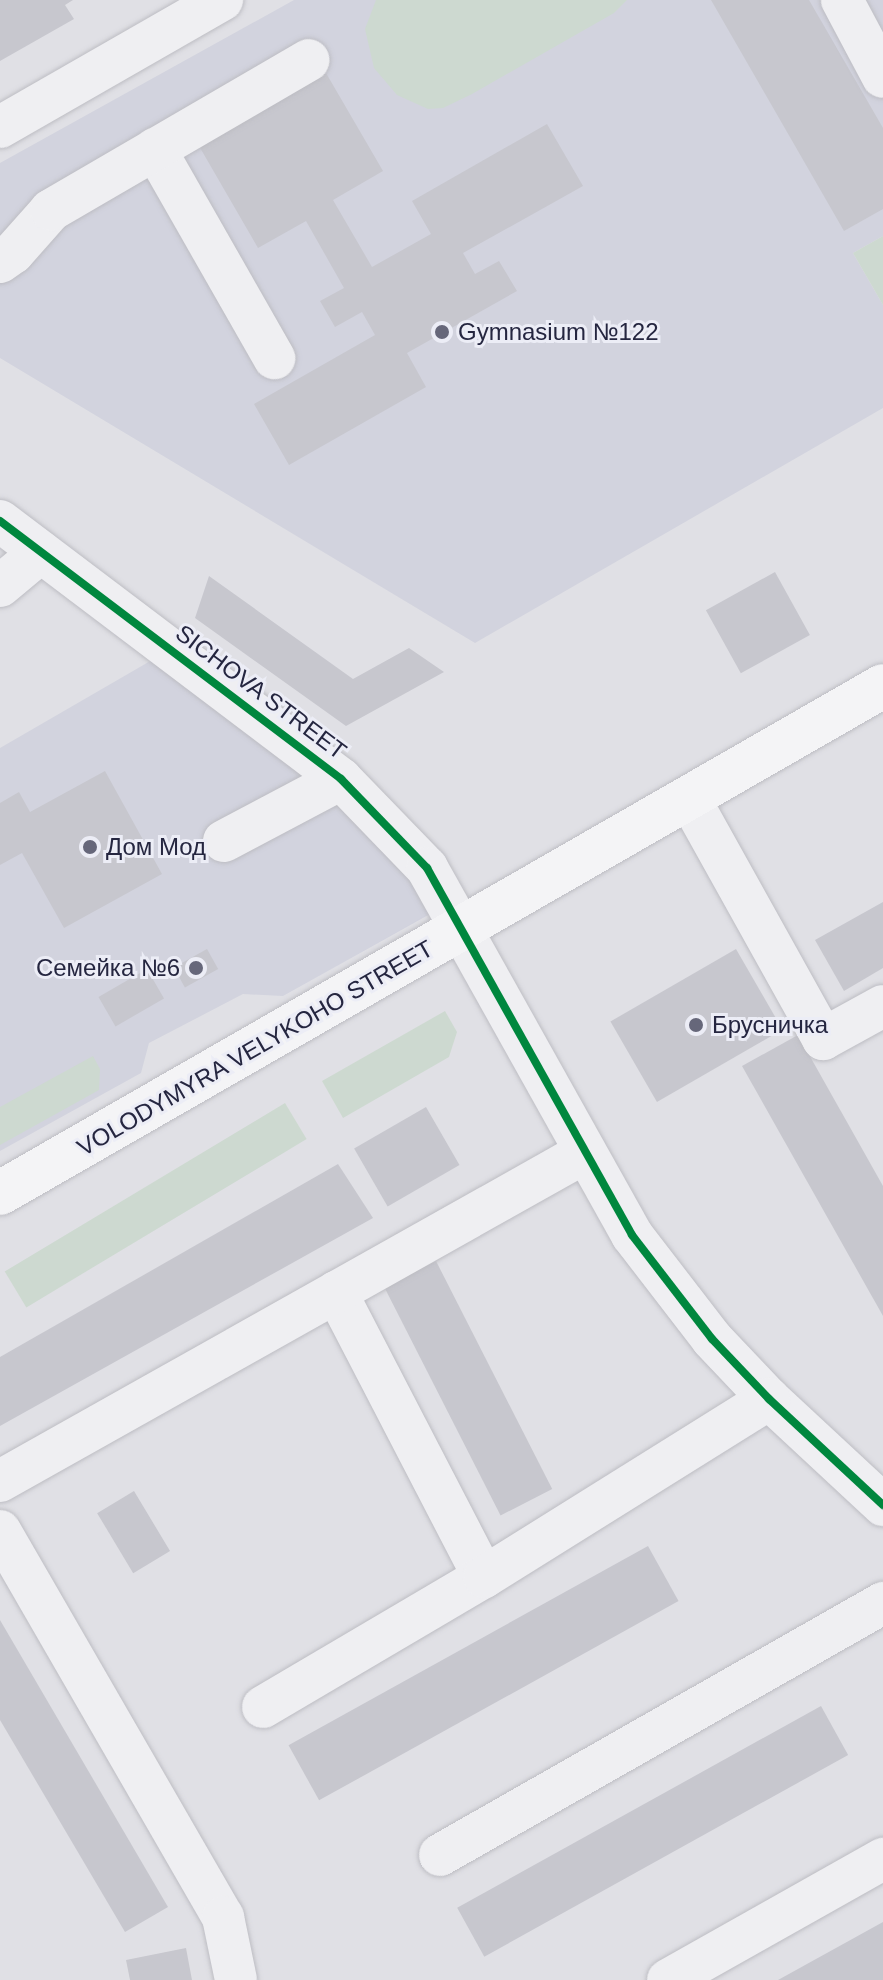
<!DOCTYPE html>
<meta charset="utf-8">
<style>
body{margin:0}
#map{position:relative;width:883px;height:1980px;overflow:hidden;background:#e0e0e5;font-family:Helvetica,sans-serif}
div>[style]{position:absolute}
.built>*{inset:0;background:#d2d3de}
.green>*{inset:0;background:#cdd9d0;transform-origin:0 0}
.building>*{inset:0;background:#c7c7ce;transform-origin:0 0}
.roads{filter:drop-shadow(0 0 2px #bdbdc3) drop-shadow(0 0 2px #bdbdc3)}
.minor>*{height:42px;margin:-21px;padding:0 21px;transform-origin:21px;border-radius:21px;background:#efeff2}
.major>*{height:44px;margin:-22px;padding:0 22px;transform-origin:22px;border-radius:22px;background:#f4f4f6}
.cycleway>*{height:8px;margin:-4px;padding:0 4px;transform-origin:4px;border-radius:4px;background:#00873e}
.dots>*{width:22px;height:22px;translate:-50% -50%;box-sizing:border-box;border:4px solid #ecedf6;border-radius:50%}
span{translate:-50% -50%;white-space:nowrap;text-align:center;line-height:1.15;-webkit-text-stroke:6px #ecedf6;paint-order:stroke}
.poi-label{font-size:24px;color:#252640}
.left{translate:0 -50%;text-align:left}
.right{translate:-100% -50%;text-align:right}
.street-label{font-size:24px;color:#252640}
</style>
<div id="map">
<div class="built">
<div style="clip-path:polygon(294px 0,883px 0,883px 236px,853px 253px,883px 305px,883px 408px,475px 643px,0 358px,0 163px)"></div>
<div style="clip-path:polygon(171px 649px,448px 904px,283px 996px,243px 994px,149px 1043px,141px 1073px,0 1151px,0 748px)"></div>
</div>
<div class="green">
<div style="clip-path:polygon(376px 0,627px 0,614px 13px,472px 94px,443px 108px,428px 109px,397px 95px,374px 68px,365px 29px)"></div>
<div style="clip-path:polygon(883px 236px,883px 305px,853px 253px)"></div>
<div style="clip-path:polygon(445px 1011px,457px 1032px,449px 1057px,343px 1118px,322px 1081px)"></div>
<div style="clip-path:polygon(93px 1056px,100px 1069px,99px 1090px,0 1145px,0 1107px)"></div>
<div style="left:285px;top:1103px;width:42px;height:327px;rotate:59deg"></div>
</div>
<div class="building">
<div style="clip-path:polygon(0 0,73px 0,65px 5px,74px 19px,0 61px)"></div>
<div style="clip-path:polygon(711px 0,809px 0,883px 128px,883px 209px,844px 231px)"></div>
<div style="clip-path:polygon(326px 73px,383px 171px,333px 200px,372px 267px,431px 234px,412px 201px,547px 124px,583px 186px,463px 253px,475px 274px,499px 261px,517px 291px,407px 353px,426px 387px,289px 465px,254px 404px,375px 335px,362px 312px,335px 327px,320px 301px,344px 288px,306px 221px,258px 248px,199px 146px)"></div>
<div style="left:775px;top:572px;width:72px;height:79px;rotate:61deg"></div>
<div style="clip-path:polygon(209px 576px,353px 679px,409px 648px,444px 672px,346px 726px,195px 618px)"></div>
<div style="clip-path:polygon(105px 771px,162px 874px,64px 928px,22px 853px,0 865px,0 803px,19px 792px,30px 812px)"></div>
<div style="clip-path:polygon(883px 902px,883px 968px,844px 991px,815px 940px)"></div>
<div style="left:207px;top:949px;width:23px;height:38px;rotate:61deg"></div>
<div style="left:736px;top:949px;width:93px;height:145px;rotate:60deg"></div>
<div style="left:147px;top:969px;width:34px;height:56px;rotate:60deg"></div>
<div style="clip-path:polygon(798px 1035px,883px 1186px,883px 1316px,742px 1066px)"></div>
<div style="left:426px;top:1107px;width:67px;height:83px;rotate:60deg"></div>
<div style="clip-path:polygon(338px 1164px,373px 1218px,0 1426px,0 1357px)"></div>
<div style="left:436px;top:1261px;width:256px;height:58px;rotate:63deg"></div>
<div style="left:134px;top:1491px;width:70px;height:43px;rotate:59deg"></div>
<div style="left:648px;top:1546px;width:63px;height:411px;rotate:61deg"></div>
<div style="clip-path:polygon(0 1620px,168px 1907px,125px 1932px,0 1720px)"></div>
<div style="left:821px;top:1706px;width:56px;height:416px;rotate:61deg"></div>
<div style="clip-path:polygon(883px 1922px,883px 1980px,778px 1980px)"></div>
<div style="clip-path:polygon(186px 1948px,192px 1980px,130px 1980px,126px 1960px)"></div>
</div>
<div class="roads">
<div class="minor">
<div style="left:842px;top:0;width:87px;rotate:62deg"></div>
<div style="left:0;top:127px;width:256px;rotate:-29.8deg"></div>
<div style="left:155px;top:149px;width:241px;rotate:60.3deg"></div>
<div style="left:0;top:262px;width:16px;rotate:-35deg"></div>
<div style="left:13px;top:253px;width:57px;rotate:-48.5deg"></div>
<div style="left:51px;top:210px;width:298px;rotate:-30.2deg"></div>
<div style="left:0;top:521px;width:428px;rotate:37.1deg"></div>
<div style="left:341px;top:779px;width:124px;rotate:46deg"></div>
<div style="left:427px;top:868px;width:420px;rotate:60.8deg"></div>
<div style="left:632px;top:1235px;width:131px;rotate:52.4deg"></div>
<div style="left:712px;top:1339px;width:83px;rotate:46.5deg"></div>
<div style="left:769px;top:1399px;width:156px;rotate:42.9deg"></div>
<div style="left:0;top:586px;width:53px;rotate:-39.7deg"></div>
<div style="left:689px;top:798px;width:276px;rotate:60.9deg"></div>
<div style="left:823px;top:1039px;width:68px;rotate:-28.8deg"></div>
<div style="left:224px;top:841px;width:132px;rotate:-27.9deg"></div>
<div style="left:336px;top:1292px;width:321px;rotate:62.6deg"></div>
<div style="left:0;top:1481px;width:670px;rotate:-29.32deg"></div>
<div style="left:0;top:1531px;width:446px;rotate:60deg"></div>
<div style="left:223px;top:1917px;width:64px;rotate:78.3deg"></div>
<div style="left:263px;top:1707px;width:256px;rotate:-30.5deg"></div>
<div style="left:484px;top:1577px;width:336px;rotate:-32deg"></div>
<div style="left:440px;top:1855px;width:510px;rotate:-29.63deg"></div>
<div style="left:668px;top:1980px;width:247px;rotate:-29.4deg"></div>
</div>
<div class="major">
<div style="left:0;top:1193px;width:1018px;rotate:-29.86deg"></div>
</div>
</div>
<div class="cycleway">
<div style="left:0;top:521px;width:428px;rotate:37.1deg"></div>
<div style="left:341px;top:779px;width:124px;rotate:46deg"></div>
<div style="left:427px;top:868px;width:420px;rotate:60.8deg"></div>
<div style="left:632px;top:1235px;width:131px;rotate:52.4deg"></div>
<div style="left:712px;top:1339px;width:83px;rotate:46.5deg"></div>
<div style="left:769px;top:1399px;width:156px;rotate:42.9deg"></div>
</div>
<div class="dots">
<div style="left:442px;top:332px;background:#66677a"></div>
<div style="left:90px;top:847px;background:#66677a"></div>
<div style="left:196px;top:968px;background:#66677a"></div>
<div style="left:696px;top:1025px;background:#66677a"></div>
</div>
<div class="poi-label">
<span class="left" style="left:458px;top:332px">Gymnasium №122</span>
<span class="left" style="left:106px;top:847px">Дом Мод</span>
<span class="right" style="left:180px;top:968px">Семейка №6</span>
<span class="left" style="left:712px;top:1025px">Брусничка</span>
</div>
<div class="street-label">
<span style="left:261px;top:692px;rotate:37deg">SICHOVA STREET</span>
<span style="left:255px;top:1048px;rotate:-30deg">VOLODYMYRA VELYKOHO STREET</span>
</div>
</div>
